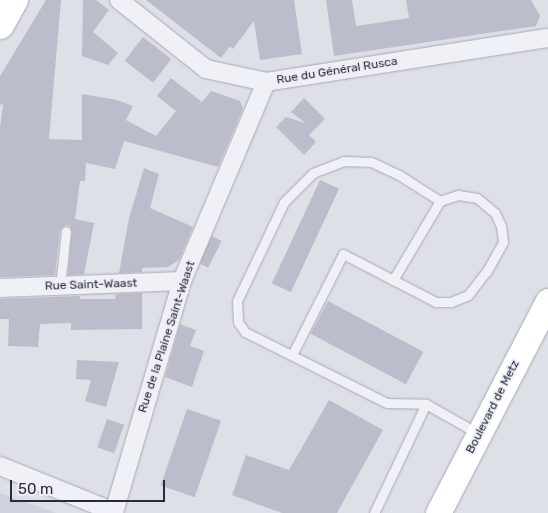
<!DOCTYPE html>
<meta charset="utf-8">
<style>
body{margin:0}
#map{position:relative;width:548px;height:513px;overflow:hidden;background:#dde0e7;font-family:Rubik,sans-serif}
div>[style]{position:absolute}
.built>*{inset:0;background:#cfd2dc}
.building>*{inset:0;background:#bbbeca;transform-origin:0 0}
.roads{filter:drop-shadow(0 0 1px #a6aab4) drop-shadow(0 0 1px #a6aab4)}
.lane>*{height:9px;margin:-4.5px;padding:0 4.5px;transform-origin:4.5px;border-radius:4.5px;background:#f0f1f6}
.street>*{height:18px;margin:-9px;padding:0 9px;transform-origin:9px;border-radius:9px;background:#f0f1f6}
.secondary>*{height:25px;margin:-12.5px;padding:0 12.5px;transform-origin:12.5px;border-radius:12.5px;background:#fff}
.primary>*{height:28px;margin:-14px;padding:0 14px;transform-origin:14px;border-radius:14px;background:#fff}
span{translate:-50% -50%;white-space:nowrap;text-align:center;line-height:1.15;-webkit-text-stroke:4px #edeff5;paint-order:stroke}
.street-label{font-size:12px;color:#272b3e}
.scale{position:absolute;left:10px;top:480px;width:155px;height:22px;box-sizing:border-box;border:2px solid #272b3e;border-top:0;padding-left:6px;font-size:15px;line-height:18px;white-space:nowrap;color:#272b3e;-webkit-text-stroke:4px #edeff5;paint-order:stroke}
</style>
<div id="map">
<div class="built">
<div style="clip-path:polygon(0 493px,56px 513px,0 513px)"></div>
</div>
<div class="building">
<div style="clip-path:polygon(46px 0,61px 0,49px 139px,82px 140px,82px 94px,117px 100px,133px 106px,126px 120px,156px 136px,176px 111px,157px 96px,171px 78px,202px 102px,211px 91px,240px 101px,243px 109px,218px 167px,124px 141px,115px 169px,86px 163px,85px 181px,80px 181px,75px 219px,94px 223px,84px 274px,68px 275px,72px 231px,70px 226px,66px 225px,60px 230px,55px 275px,0 277px,0 128px,3px 104px,0 105px,0 76px)"></div>
<div style="clip-path:polygon(83px 0,96px 0,109px 10px,93px 32px,118px 53px,108px 65px,82px 56px)"></div>
<div style="clip-path:polygon(146px 0,294px 0,302px 54px,260px 60px,254px 21px,233px 49px,230px 46px,221px 58px)"></div>
<div style="clip-path:polygon(326px 0,352px 0,356px 26px,409px 18px,406px 0,531px 0,540px 16px,536px 26px,334px 56px)"></div>
<div style="left:143px;top:37px;width:36px;height:30px;rotate:38deg"></div>
<div style="clip-path:polygon(304px 98px,325px 119px,309px 135px,316px 142px,304px 155px,276px 127px,286px 117px,305px 123px,291px 112px)"></div>
<div style="clip-path:polygon(144px 168px,159px 174px,150px 208px,193px 227px,179px 260px,168px 267px,142px 268px,142px 272px,119px 273px,129px 218px)"></div>
<div style="left:320px;top:180px;width:21px;height:114px;rotate:25deg"></div>
<div style="left:212px;top:236px;width:11px;height:30px;rotate:27deg"></div>
<div style="clip-path:polygon(142px 293px,142px 329px,71px 330px,71px 323px,40px 324px,38px 347px,8px 346px,9px 319px,0 319px,0 299px,80px 296px,80px 299px,115px 299px,116px 294px)"></div>
<div style="left:328px;top:301px;width:108px;height:37px;rotate:28deg"></div>
<div style="clip-path:polygon(180px 324px,196px 330px,190px 346px,204px 351px,192px 387px,165px 377px)"></div>
<div style="clip-path:polygon(77px 360px,119px 362px,106px 407px,85px 401px,91px 380px,76px 379px)"></div>
<div style="clip-path:polygon(329px 400px,383px 430px,337px 513px,282px 513px,232px 495px,246px 455px,289px 470px)"></div>
<div style="left:187px;top:409px;width:36px;height:81px;rotate:19deg"></div>
<div style="left:107px;top:419px;width:18px;height:30px;rotate:19deg"></div>
</div>
<div class="roads">
<div class="lane">
<div style="left:393px;top:280px;width:92px;rotate:-59.3deg"></div>
<div style="left:60px;top:287px;width:56px;rotate:-83.9deg"></div>
<div style="left:292px;top:355px;width:113px;rotate:-63.2deg"></div>
<div style="left:343px;top:254px;width:105px;rotate:27.3deg"></div>
<div style="left:436px;top:302px;width:15px"></div>
<div style="left:451px;top:302px;width:18px;rotate:-22deg"></div>
<div style="left:468px;top:295px;width:31px;rotate:-52deg"></div>
<div style="left:487px;top:271px;width:33px;rotate:-61deg"></div>
<div style="left:503px;top:242px;width:16px;rotate:-97deg"></div>
<div style="left:501px;top:226px;width:14px;rotate:-115deg"></div>
<div style="left:495px;top:213px;width:23px;rotate:-140deg"></div>
<div style="left:477px;top:198px;width:19px;rotate:-171deg"></div>
<div style="left:458px;top:195px;width:19px;rotate:162deg"></div>
<div style="left:440px;top:201px;width:49px;rotate:-147.6deg"></div>
<div style="left:399px;top:175px;width:31px;rotate:-155deg"></div>
<div style="left:371px;top:162px;width:27px;rotate:-178deg"></div>
<div style="left:344px;top:161px;width:33px;rotate:159deg"></div>
<div style="left:313px;top:173px;width:41px;rotate:135deg"></div>
<div style="left:284px;top:202px;width:110px;rotate:115.4deg"></div>
<div style="left:237px;top:301px;width:21px;rotate:87deg"></div>
<div style="left:238px;top:322px;width:12px;rotate:55deg"></div>
<div style="left:245px;top:332px;width:159px;rotate:26.6deg"></div>
<div style="left:387px;top:403px;width:39px;rotate:1deg"></div>
<div style="left:426px;top:404px;width:61px;rotate:29.5deg"></div>
<div style="left:374px;top:513px;width:121px;rotate:-64.5deg"></div>
</div>
<div class="street">
<div style="left:119px;top:0;width:111px;rotate:38.4deg"></div>
<div style="left:206px;top:69px;width:61px;rotate:12.2deg"></div>
<div style="left:266px;top:82px;width:285px;rotate:-8.9deg"></div>
<div style="left:0;top:288px;width:182px;rotate:-2.2deg"></div>
<div style="left:0;top:466px;width:123px;rotate:22deg"></div>
<div style="left:114px;top:512px;width:241px;rotate:-73.6deg"></div>
<div style="left:182px;top:281px;width:216px;rotate:-67.1deg"></div>
</div>
<div class="secondary">
<div style="left:438px;top:513px;width:239px;rotate:-62.6deg"></div>
</div>
<div class="primary">
<div style="left:0;top:25px;width:29px;rotate:-61deg"></div>
</div>
</div>
<div class="street-label">
<span style="left:337px;top:71px;rotate:-9deg">Rue du Général Rusca</span>
<span style="left:91px;top:285px;rotate:-2deg">Rue Saint-Waast</span>
<span style="left:167px;top:337px;rotate:-72deg">Rue de la Plaine Saint-Waast</span>
<span style="left:493px;top:407px;rotate:-63deg">Boulevard de Metz</span>
</div>
<div class="scale">50 m</div>
</div>
